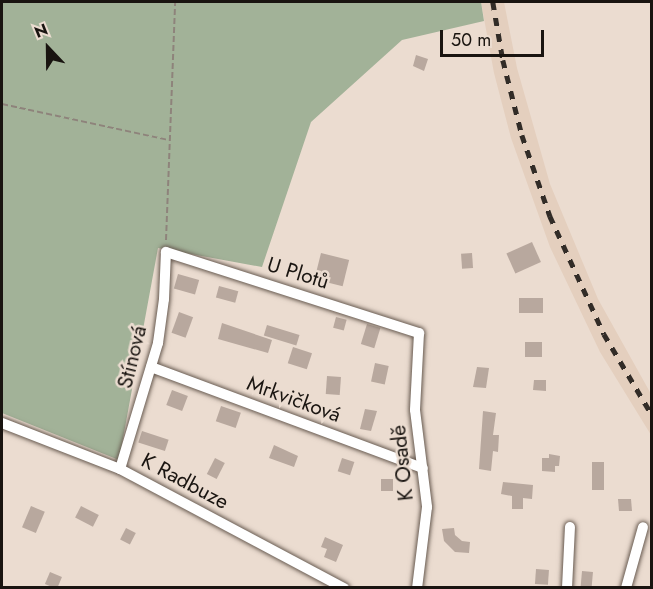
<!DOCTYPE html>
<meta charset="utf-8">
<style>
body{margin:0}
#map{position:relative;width:653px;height:589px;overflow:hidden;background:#ebdcd0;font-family:Jost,sans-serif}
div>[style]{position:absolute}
.built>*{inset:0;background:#e4cfbe}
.forest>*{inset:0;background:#a2b298}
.building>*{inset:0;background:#b8a89e;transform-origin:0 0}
.path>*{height:2px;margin-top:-1px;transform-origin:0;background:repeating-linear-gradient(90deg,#8e837b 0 6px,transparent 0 9px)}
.roads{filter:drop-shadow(0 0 2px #685b51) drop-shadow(0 0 2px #685b51)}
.minor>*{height:10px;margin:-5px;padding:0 5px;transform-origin:5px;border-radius:5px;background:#fff}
.rail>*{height:4.5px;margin-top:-2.25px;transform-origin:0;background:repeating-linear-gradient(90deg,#322c27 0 8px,transparent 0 16px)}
span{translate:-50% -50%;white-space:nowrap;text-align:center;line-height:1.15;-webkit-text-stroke:5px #ebdcd0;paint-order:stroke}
.street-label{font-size:21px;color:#191410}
.frame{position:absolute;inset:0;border:3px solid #191410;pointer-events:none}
.north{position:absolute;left:18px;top:18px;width:60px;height:60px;-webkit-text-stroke:4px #ebdcd0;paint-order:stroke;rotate:338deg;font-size:16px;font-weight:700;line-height:24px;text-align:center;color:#191410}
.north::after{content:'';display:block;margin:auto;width:21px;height:27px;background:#191410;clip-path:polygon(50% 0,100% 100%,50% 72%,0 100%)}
.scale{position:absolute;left:440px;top:30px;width:104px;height:27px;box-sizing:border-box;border:3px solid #191410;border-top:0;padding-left:8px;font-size:18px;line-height:21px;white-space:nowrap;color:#191410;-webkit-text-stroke:4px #ebdcd0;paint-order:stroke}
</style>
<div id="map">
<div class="built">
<div style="clip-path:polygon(481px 2px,504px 2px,517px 68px,550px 184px,598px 299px,651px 394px,651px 435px,600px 352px,550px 247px,511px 138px,494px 73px)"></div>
</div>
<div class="forest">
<div style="clip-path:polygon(2px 2px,481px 2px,484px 21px,402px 40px,311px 122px,262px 267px,158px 248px,119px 460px,2px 413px)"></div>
</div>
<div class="building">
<div style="clip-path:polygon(416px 55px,428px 59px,424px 71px,413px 66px)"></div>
<div style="left:532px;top:242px;width:22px;height:28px;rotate:66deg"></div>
<div style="left:321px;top:253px;width:29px;height:27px;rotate:14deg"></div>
<div style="left:472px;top:253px;width:15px;height:11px;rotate:86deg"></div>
<div style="left:178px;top:274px;width:22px;height:15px;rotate:16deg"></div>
<div style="left:219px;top:286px;width:20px;height:12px;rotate:15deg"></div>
<div style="left:519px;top:298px;width:24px;height:15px"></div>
<div style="left:179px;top:312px;width:15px;height:22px;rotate:20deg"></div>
<div style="left:336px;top:317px;width:11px;height:11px;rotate:15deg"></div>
<div style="clip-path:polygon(222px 323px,272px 340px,268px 353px,218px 339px)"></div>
<div style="left:367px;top:324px;width:14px;height:21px;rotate:17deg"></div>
<div style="left:267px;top:325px;width:34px;height:11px;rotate:17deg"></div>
<div style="left:525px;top:342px;width:17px;height:15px"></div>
<div style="left:293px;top:347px;width:20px;height:17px;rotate:18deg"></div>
<div style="left:375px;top:363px;width:14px;height:19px;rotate:12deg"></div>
<div style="clip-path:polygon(477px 367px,489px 368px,486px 388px,473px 387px)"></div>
<div style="left:327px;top:376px;width:14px;height:18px;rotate:4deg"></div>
<div style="clip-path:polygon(534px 380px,546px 380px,546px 391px,533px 390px)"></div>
<div style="left:172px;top:390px;width:17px;height:16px;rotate:21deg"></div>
<div style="left:221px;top:406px;width:21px;height:16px;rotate:19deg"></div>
<div style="clip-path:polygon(365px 409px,377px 411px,371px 431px,360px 429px)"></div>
<div style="clip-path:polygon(483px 411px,496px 413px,493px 435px,499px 435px,498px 452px,493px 451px,491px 471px,479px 469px)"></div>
<div style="left:142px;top:431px;width:28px;height:12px;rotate:18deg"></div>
<div style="clip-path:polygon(274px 445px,298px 456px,294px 467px,269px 458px)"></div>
<div style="clip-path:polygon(549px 454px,560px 456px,559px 466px,555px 466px,555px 472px,542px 471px,542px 458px,549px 458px)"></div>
<div style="left:215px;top:458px;width:11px;height:18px;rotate:27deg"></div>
<div style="left:342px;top:458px;width:13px;height:14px;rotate:18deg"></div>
<div style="left:592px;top:462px;width:12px;height:28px"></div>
<div style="left:381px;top:479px;width:12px;height:12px"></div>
<div style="clip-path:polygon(503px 482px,533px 485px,532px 499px,523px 498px,523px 509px,512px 509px,512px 496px,501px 494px)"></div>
<div style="clip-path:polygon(618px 499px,631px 499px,632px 511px,619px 511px)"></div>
<div style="left:31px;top:506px;width:15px;height:23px;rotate:23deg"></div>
<div style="left:81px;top:506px;width:20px;height:13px;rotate:27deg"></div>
<div style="left:126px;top:528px;width:11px;height:13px;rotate:27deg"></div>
<div style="clip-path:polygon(454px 528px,455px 535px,462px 541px,470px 542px,469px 553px,455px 552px,444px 541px,442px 529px)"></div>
<div style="clip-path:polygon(325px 537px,343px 545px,336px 562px,324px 557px,327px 549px,321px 547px)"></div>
<div style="left:536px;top:569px;width:13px;height:15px;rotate:4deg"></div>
<div style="left:582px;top:571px;width:11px;height:17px;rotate:5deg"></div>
<div style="left:50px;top:572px;width:13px;height:13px;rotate:23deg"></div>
</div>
<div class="path">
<div style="left:2px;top:3px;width:1px;rotate:-45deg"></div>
<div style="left:2px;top:104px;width:171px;rotate:12.2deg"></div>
<div style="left:166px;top:240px;width:238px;rotate:-87.8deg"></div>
</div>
<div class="roads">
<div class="minor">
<div style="left:151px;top:367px;width:290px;rotate:20.4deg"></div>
<div style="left:2px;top:423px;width:127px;rotate:21.3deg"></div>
<div style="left:120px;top:469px;width:254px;rotate:28deg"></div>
<div style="left:120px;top:469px;width:132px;rotate:-73.2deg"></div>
<div style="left:158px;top:343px;width:44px;rotate:-82.2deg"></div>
<div style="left:164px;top:299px;width:47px;rotate:-87.6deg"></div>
<div style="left:166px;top:252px;width:266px;rotate:17.8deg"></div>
<div style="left:419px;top:333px;width:77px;rotate:93deg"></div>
<div style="left:415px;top:410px;width:98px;rotate:82.9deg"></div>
<div style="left:427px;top:507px;width:82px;rotate:97deg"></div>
<div style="left:567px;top:588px;width:61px;rotate:-87.2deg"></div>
<div style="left:626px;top:588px;width:63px;rotate:-74.4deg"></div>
</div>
</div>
<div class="rail">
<div style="left:493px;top:2px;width:59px;rotate:80.2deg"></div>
<div style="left:503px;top:60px;width:77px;rotate:75.8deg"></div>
<div style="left:522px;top:135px;width:86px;rotate:70.9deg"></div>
<div style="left:550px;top:216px;width:130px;rotate:65.4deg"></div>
<div style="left:604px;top:334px;width:94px;rotate:59.3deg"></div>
</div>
<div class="street-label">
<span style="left:298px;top:273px;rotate:17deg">U Plotů</span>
<span style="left:132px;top:357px;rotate:-76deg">Stínová</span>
<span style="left:294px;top:399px;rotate:20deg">Mrkvičková</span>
<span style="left:402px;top:463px;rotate:-96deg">K Osadě</span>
<span style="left:185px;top:481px;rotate:28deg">K Radbuze</span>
</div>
<div class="frame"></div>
<div class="north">N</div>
<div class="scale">50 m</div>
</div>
